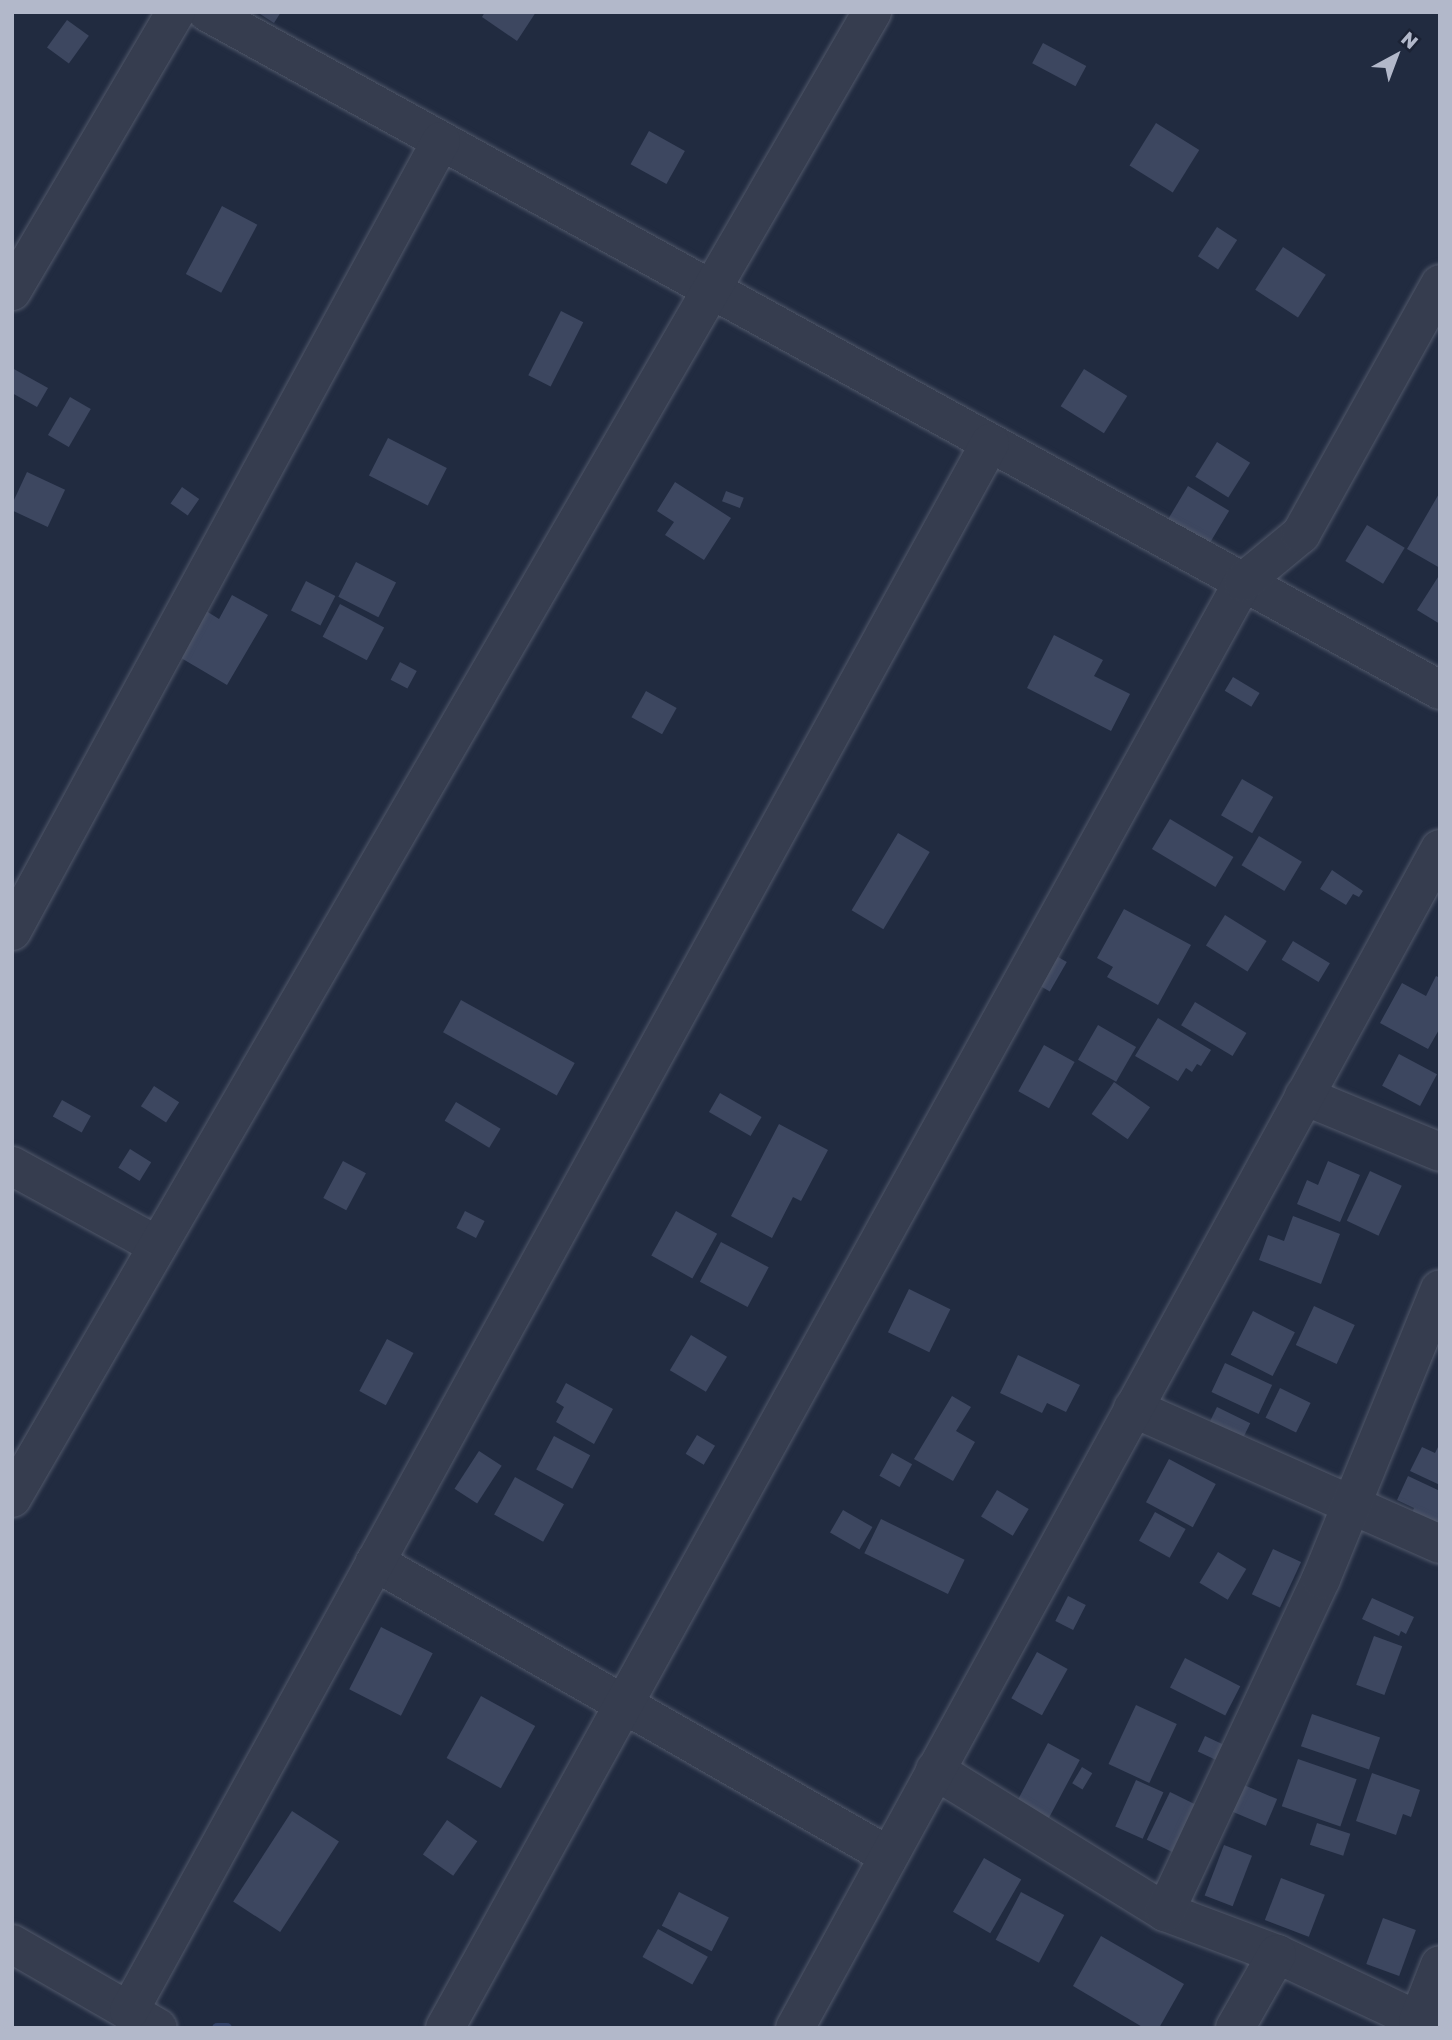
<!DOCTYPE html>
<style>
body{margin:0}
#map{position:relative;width:1452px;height:2040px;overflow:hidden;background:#212b40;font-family:"Golos Text",sans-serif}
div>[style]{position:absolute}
.stream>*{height:10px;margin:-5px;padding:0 5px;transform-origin:5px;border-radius:5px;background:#324166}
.building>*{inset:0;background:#3d4760;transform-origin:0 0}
.roads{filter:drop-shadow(0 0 2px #51586a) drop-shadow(0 0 2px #51586a)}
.minor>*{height:38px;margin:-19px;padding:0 19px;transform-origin:19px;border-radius:19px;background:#363d4f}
span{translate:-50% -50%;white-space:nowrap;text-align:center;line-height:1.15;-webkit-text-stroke:5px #1b2234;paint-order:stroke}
.frame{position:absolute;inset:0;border:14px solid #b2b8ca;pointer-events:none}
.north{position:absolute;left:1361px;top:21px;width:70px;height:70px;-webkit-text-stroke:5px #1b2234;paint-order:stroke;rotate:41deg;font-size:19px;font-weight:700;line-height:28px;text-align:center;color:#b2b8ca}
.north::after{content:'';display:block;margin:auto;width:24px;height:32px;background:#b2b8ca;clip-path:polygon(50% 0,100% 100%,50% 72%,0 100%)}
</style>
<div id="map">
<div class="stream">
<div style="left:217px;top:2028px;width:10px"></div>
</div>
<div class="building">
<div style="clip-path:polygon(257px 12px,281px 12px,274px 23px)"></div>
<div style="clip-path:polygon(485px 12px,536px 12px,517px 41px,482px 17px)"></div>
<div style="left:67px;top:20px;width:27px;height:34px;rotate:36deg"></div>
<div style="left:1043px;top:43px;width:49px;height:23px;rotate:28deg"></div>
<div style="left:1156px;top:123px;width:51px;height:50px;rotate:32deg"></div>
<div style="left:649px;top:131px;width:41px;height:38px;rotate:29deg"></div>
<div style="left:222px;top:206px;width:40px;height:77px;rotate:28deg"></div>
<div style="left:1217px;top:227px;width:24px;height:35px;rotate:33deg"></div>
<div style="left:1283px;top:247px;width:51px;height:51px;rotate:33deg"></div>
<div style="left:561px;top:311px;width:25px;height:72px;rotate:27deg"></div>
<div style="clip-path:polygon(12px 368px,48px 388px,37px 407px,12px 393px)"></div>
<div style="left:1084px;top:369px;width:51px;height:44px;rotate:32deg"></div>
<div style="left:70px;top:397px;width:24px;height:44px;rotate:30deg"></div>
<div style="left:388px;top:438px;width:66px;height:42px;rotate:27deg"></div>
<div style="left:1217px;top:442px;width:39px;height:41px;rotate:32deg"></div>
<div style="left:27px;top:472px;width:42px;height:41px;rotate:25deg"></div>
<div style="clip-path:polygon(675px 482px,731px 518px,704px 560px,665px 535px,674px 522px,657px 511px)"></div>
<div style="left:1188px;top:486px;width:48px;height:39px;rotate:31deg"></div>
<div style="left:182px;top:487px;width:21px;height:20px;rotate:35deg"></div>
<div style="left:726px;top:491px;width:19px;height:11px;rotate:21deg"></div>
<div style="clip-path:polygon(1440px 492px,1440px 568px,1407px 549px)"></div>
<div style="left:1367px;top:525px;width:44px;height:42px;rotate:31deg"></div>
<div style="left:356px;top:562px;width:45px;height:39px;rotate:27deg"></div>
<div style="clip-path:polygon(1440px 574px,1440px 624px,1417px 610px)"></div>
<div style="left:306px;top:581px;width:33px;height:33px;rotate:27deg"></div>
<div style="clip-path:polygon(232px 595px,268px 615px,227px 685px,176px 655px,203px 609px,219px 619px)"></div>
<div style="left:340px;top:604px;width:50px;height:37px;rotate:28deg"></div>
<div style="clip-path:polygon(1054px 635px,1103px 660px,1094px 676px,1130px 694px,1111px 731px,1027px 688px)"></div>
<div style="left:400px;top:662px;width:19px;height:20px;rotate:28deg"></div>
<div style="left:1233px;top:677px;width:31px;height:16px;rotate:31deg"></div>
<div style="left:646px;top:691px;width:35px;height:30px;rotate:29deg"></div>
<div style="left:1242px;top:779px;width:36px;height:42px;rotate:30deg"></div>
<div style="left:1170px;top:819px;width:74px;height:35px;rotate:31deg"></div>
<div style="left:898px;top:833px;width:37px;height:90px;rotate:31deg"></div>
<div style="left:1259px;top:836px;width:50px;height:34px;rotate:31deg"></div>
<div style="clip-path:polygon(1332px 870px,1363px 891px,1359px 897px,1353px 894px,1346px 905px,1320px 889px)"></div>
<div style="clip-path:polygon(1124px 909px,1191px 945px,1158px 1005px,1107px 977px,1113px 967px,1097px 958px)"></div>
<div style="left:1225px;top:915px;width:49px;height:36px;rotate:32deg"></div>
<div style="left:1293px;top:941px;width:43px;height:22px;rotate:31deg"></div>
<div style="left:1046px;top:950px;width:24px;height:34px;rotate:30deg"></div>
<div style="clip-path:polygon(1436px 976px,1440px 978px,1440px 1028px,1428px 1049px,1380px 1023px,1402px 983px,1426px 996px)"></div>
<div style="left:461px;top:1000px;width:130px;height:37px;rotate:29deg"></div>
<div style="left:1195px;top:1002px;width:60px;height:27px;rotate:31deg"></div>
<div style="clip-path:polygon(1158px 1018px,1211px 1050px,1201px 1066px,1197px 1064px,1192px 1072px,1186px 1068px,1178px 1081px,1135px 1056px)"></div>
<div style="left:1098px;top:1025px;width:44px;height:40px;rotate:30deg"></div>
<div style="left:1044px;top:1045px;width:35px;height:53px;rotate:29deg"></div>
<div style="left:1399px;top:1054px;width:43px;height:36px;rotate:28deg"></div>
<div style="left:1114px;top:1082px;width:44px;height:39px;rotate:35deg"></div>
<div style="left:154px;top:1086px;width:30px;height:24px;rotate:33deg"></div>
<div style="left:720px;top:1093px;width:48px;height:22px;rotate:30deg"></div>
<div style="left:62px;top:1100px;width:33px;height:19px;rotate:29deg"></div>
<div style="left:456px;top:1102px;width:52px;height:22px;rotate:31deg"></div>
<div style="clip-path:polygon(779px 1124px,828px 1150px,801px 1201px,793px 1197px,772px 1238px,731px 1216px)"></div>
<div style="left:130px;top:1149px;width:25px;height:22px;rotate:32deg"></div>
<div style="left:343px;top:1161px;width:26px;height:42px;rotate:28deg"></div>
<div style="clip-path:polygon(1328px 1161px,1360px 1175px,1340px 1222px,1297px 1204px,1307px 1180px,1318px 1185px)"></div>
<div style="left:1370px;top:1171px;width:35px;height:55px;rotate:25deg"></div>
<div style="left:465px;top:1211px;width:22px;height:19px;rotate:27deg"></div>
<div style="left:676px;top:1211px;width:47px;height:51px;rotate:29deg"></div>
<div style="clip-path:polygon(1293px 1216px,1340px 1234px,1321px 1284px,1259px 1260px,1268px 1235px,1284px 1241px)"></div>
<div style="left:721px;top:1242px;width:54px;height:45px;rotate:28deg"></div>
<div style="left:909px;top:1289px;width:46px;height:48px;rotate:26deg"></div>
<div style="left:1314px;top:1306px;width:45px;height:43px;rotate:25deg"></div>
<div style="left:1253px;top:1311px;width:47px;height:49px;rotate:27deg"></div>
<div style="left:691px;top:1335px;width:42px;height:41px;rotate:31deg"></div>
<div style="left:387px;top:1339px;width:30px;height:59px;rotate:28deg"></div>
<div style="clip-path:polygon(1018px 1355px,1080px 1385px,1066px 1412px,1047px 1403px,1042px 1413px,1000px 1393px)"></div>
<div style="left:1225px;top:1363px;width:52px;height:32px;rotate:25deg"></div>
<div style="clip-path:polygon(566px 1383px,613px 1409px,594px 1444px,556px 1422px,564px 1407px,556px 1402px)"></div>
<div style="left:1280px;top:1388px;width:34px;height:33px;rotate:26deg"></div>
<div style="clip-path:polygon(952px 1396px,971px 1407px,956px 1431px,975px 1442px,953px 1481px,914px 1459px)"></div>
<div style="left:1217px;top:1407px;width:37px;height:31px;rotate:26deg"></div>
<div style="left:697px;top:1435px;width:21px;height:22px;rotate:31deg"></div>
<div style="left:554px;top:1436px;width:41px;height:38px;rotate:28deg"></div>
<div style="clip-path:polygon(1440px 1443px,1440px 1485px,1410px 1471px,1422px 1447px,1435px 1453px)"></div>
<div style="left:479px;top:1451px;width:27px;height:45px;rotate:33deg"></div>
<div style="left:892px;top:1453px;width:23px;height:26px;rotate:29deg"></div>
<div style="left:1169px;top:1459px;width:53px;height:49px;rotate:28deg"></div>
<div style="clip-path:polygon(1408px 1476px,1440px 1491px,1440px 1534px,1407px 1524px,1414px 1508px,1397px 1500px)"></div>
<div style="left:515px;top:1477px;width:56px;height:43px;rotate:29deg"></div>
<div style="left:997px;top:1490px;width:37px;height:31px;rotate:31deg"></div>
<div style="left:843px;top:1510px;width:34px;height:26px;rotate:30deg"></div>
<div style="left:1155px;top:1512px;width:35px;height:33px;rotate:29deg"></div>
<div style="left:881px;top:1519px;width:93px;height:38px;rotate:26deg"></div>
<div style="left:1273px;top:1549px;width:31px;height:50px;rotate:25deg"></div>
<div style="left:1218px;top:1552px;width:33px;height:36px;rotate:31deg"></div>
<div style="left:1068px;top:1596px;width:20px;height:28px;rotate:27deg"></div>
<div style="clip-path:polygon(1372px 1598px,1414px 1617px,1406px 1634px,1401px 1631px,1399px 1636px,1362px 1619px)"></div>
<div style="left:381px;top:1627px;width:58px;height:70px;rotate:27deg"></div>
<div style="left:1374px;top:1636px;width:30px;height:52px;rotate:20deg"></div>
<div style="left:1037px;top:1652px;width:35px;height:53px;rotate:29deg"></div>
<div style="left:1185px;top:1658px;width:62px;height:33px;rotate:27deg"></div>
<div style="left:481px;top:1696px;width:62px;height:71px;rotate:29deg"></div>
<div style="left:1136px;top:1705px;width:45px;height:65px;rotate:25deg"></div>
<div style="left:1312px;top:1714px;width:72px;height:34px;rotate:19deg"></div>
<div style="left:1205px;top:1736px;width:26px;height:17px;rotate:25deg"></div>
<div style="left:1048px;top:1743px;width:36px;height:67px;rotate:28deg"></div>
<div style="left:1298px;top:1759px;width:62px;height:50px;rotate:19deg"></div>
<div style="left:1082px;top:1767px;width:12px;height:19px;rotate:31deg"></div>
<div style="clip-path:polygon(1372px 1773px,1420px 1790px,1411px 1817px,1403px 1814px,1396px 1835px,1356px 1821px)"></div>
<div style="left:1136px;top:1780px;width:30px;height:51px;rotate:24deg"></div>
<div style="left:1244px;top:1785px;width:36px;height:29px;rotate:23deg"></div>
<div style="left:1170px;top:1792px;width:30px;height:53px;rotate:26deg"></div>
<div style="left:292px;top:1811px;width:56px;height:108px;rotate:33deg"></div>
<div style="left:447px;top:1820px;width:37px;height:42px;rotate:35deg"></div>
<div style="left:1317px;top:1823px;width:35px;height:23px;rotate:18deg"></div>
<div style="left:1224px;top:1845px;width:30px;height:54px;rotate:21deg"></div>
<div style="left:984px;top:1858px;width:43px;height:62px;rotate:30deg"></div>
<div style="left:1281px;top:1878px;width:47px;height:45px;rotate:21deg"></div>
<div style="left:679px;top:1892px;width:56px;height:38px;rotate:27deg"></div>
<div style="left:1021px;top:1892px;width:49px;height:54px;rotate:28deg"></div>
<div style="left:1383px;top:1918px;width:35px;height:49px;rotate:20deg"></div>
<div style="left:658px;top:1929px;width:57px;height:32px;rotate:29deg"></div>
<div style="clip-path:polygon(1101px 1936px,1184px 1984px,1159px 2028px,1144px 2028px,1073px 1986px)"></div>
</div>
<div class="roads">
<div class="minor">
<div style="left:207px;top:12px;width:1407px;rotate:28.81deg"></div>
<div style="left:12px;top:291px;width:324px;rotate:-59.6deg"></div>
<div style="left:12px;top:931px;width:899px;rotate:-61.5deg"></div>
<div style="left:1304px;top:1096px;width:147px;rotate:22.4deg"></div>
<div style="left:12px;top:1166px;width:166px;rotate:28.7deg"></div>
<div style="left:1133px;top:1408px;width:336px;rotate:23.9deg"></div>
<div style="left:12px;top:1498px;width:1717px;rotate:-59.94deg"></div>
<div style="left:375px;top:1562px;width:592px;rotate:29.77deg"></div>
<div style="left:935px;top:1770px;width:270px;rotate:31.7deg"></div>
<div style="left:1165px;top:1912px;width:120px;rotate:20.6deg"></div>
<div style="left:1277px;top:1954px;width:174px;rotate:25.2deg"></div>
<div style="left:1165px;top:1912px;width:368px;rotate:-64.9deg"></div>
<div style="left:1321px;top:1579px;width:313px;rotate:-67.7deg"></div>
<div style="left:12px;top:1944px;width:168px;rotate:29.9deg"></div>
<div style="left:129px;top:2011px;width:1789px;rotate:-61.23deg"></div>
<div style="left:1418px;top:2021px;width:60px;rotate:-68.6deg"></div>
<div style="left:445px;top:2028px;width:1652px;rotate:-61.11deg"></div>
<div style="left:1243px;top:582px;width:75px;rotate:-39.6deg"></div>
<div style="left:1301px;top:534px;width:286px;rotate:-60.9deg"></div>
<div style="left:795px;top:2028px;width:1344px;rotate:-61.32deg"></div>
<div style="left:1235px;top:2028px;width:85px;rotate:-60.4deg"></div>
</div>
</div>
<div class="frame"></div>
<div class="north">N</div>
</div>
